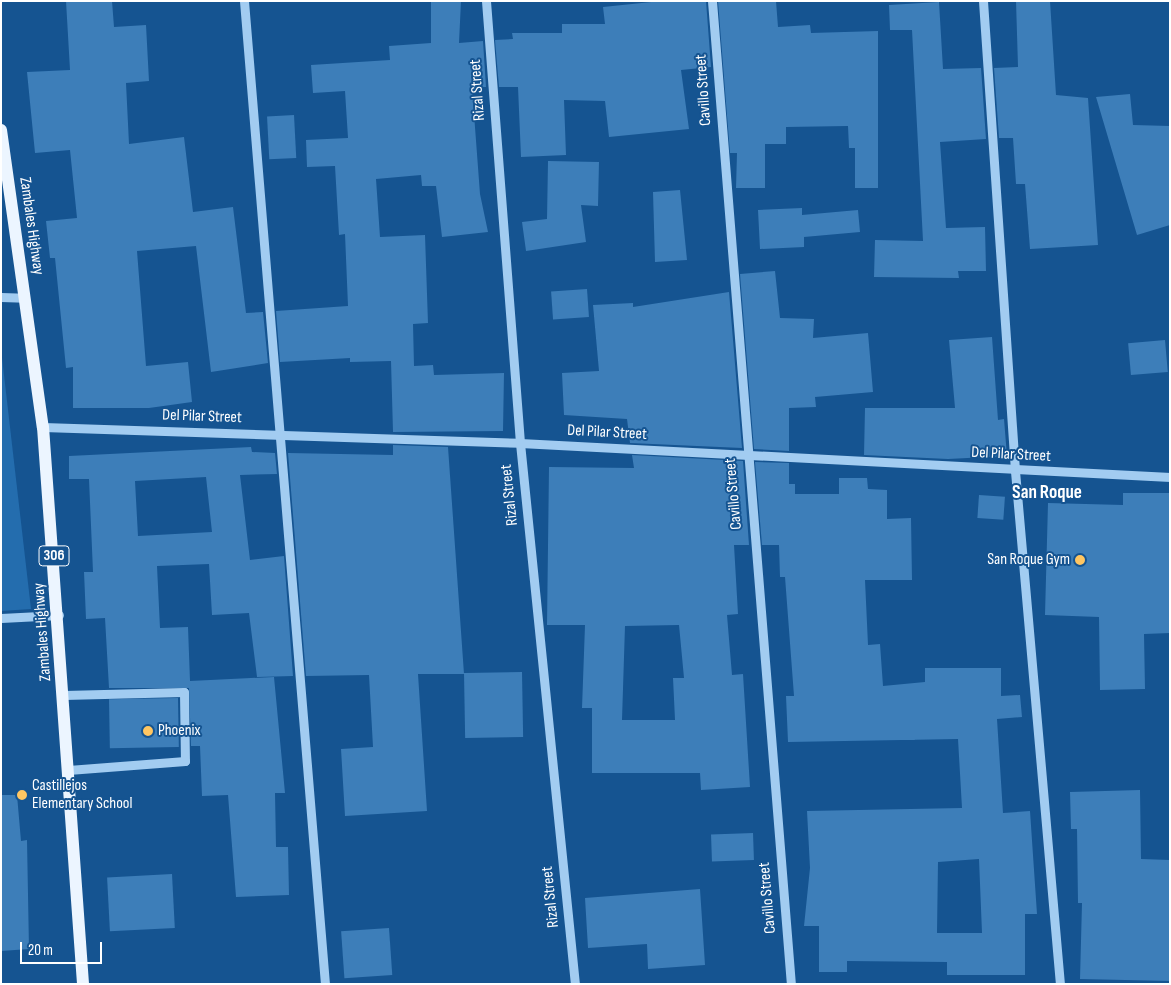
<!DOCTYPE html>
<style>
body{margin:0}
#map{position:relative;width:1171px;height:985px;overflow:hidden;background:#155491;font-family:"Sofia Sans Condensed",sans-serif}
div>[style]{position:absolute}
.green>*{inset:0;background:#246dae}
.building>*{inset:0;background:#3d7eb9;transform-origin:0 0}
.minor>*{height:9px;margin:-4.5px;padding:0 4.5px;transform-origin:4.5px;border-radius:4.5px;background:#a2ccf1}
.major>*{height:12px;margin:-6px;padding:0 6px;transform-origin:6px;border-radius:6px;background:#ecf5ff}
.dots>*{width:14px;height:14px;translate:-50% -50%;box-sizing:border-box;border:2px solid #155491;border-radius:50%}
span{translate:-50% -50%;white-space:nowrap;text-align:center;line-height:1.15;-webkit-text-stroke:4px #155491;paint-order:stroke}
.shield-label span{padding:1px 4px;background:#155491;border:1px solid;border-radius:4px;-webkit-text-stroke-width:0}
.shield-label{font-size:15px;color:#fff;font-weight:700}
.street-label{font-size:16px;color:#fff}
.poi-label{font-size:16px;color:#fff}
.right{translate:-100% -50%;text-align:right}
.left{translate:0 -50%;text-align:left}
.quarter-label{font-size:19px;color:#fff;font-weight:700}
.frame{position:absolute;inset:0;border:2px solid #fff;pointer-events:none}
.scale{position:absolute;left:20px;top:942px;width:82px;height:22px;box-sizing:border-box;border:2px solid #fff;border-top:0;padding-left:6px;font-size:15px;line-height:18px;white-space:nowrap;color:#fff;-webkit-text-stroke:4px #155491;paint-order:stroke}
</style>
<div id="map">
<div class="green">
<div style="clip-path:polygon(1px 349px,31px 609px,1px 611px)"></div>
</div>
<div class="building">
<div style="clip-path:polygon(66px 1px,112px 1px,114px 27px,146px 25px,149px 81px,126px 83px,129px 144px,184px 137px,193px 212px,233px 207px,246px 313px,263px 312px,268px 363px,211px 372px,196px 246px,137px 251px,146px 366px,188px 362px,192px 402px,149px 408px,73px 408px,73px 367px,66px 368px,55px 258px,50px 258px,46px 221px,77px 218px,70px 150px,35px 153px,27px 72px,70px 70px)"></div>
<div style="clip-path:polygon(431px 1px,461px 1px,459px 43px,483px 41px,486px 87px,472px 87px,480px 194px,488px 232px,442px 237px,436px 186px,422px 186px,421px 175px,376px 179px,380px 237px,425px 235px,428px 323px,413px 324px,414px 366px,433px 365px,434px 375px,504px 373px,503px 431px,393px 432px,391px 361px,350px 362px,350px 358px,280px 362px,276px 311px,348px 306px,345px 234px,339px 235px,335px 166px,307px 167px,306px 140px,348px 138px,345px 91px,313px 93px,311px 65px,390px 60px,389px 46px,431px 43px)"></div>
<div style="clip-path:polygon(661px 1px,706px 1px,711px 67px,681px 70px,689px 129px,609px 137px,605px 101px,564px 100px,566px 155px,521px 157px,518px 87px,499px 87px,495px 40px,513px 39px,512px 33px,562px 33px,562px 24px,605px 24px,603px 7px)"></div>
<div style="clip-path:polygon(718px 1px,776px 1px,778px 27px,810px 25px,811px 33px,878px 31px,878px 188px,855px 188px,855px 148px,849px 148px,848px 126px,786px 127px,786px 144px,765px 144px,765px 188px,736px 188px,737px 153px,730px 153px)"></div>
<div style="clip-path:polygon(1016px 1px,1050px 1px,1056px 95px,1088px 98px,1098px 245px,1030px 249px,1025px 184px,1016px 184px,1013px 138px,999px 138px,994px 68px,1018px 67px)"></div>
<div style="clip-path:polygon(939px 2px,943px 69px,981px 68px,986px 139px,940px 142px,946px 228px,985px 227px,986px 271px,958px 271px,959px 278px,874px 277px,875px 240px,923px 241px,912px 30px,890px 30px,889px 5px)"></div>
<div style="clip-path:polygon(1130px 94px,1133px 125px,1170px 126px,1170px 225px,1137px 235px,1096px 97px)"></div>
<div style="left:294px;top:115px;width:43px;height:27px;rotate:87deg"></div>
<div style="clip-path:polygon(548px 161px,599px 162px,598px 206px,581px 205px,586px 242px,526px 251px,522px 222px,547px 219px)"></div>
<div style="clip-path:polygon(680px 190px,687px 260px,655px 262px,653px 192px)"></div>
<div style="clip-path:polygon(802px 208px,802px 215px,858px 210px,860px 232px,804px 237px,804px 247px,760px 249px,758px 210px)"></div>
<div style="clip-path:polygon(775px 271px,780px 318px,814px 319px,813px 338px,868px 333px,873px 392px,815px 397px,816px 407px,789px 408px,789px 451px,754px 449px,740px 274px)"></div>
<div style="left:587px;top:289px;width:28px;height:36px;rotate:86deg"></div>
<div style="clip-path:polygon(729px 292px,742px 448px,630px 443px,627px 419px,564px 415px,562px 373px,599px 371px,593px 305px,633px 303px,633px 307px)"></div>
<div style="clip-path:polygon(992px 337px,998px 420px,1004px 419px,1007px 456px,948px 459px,864px 455px,865px 408px,955px 408px,949px 340px)"></div>
<div style="left:1165px;top:340px;width:32px;height:37px;rotate:85deg"></div>
<div style="clip-path:polygon(393px 445px,448px 447px,464px 674px,418px 674px,427px 811px,345px 816px,341px 749px,373px 747px,369px 675px,306px 676px,288px 453px,393px 455px)"></div>
<div style="clip-path:polygon(evenodd,251px 447px,252px 452px,275px 453px,277px 474px,240px 475px,250px 560px,284px 556px,293px 676px,257px 677px,249px 613px,212px 615px,209px 564px,157px 566px,160px 628px,188px 627px,190px 681px,274px 677px,285px 793px,275px 793px,276px 847px,288px 847px,289px 895px,236px 897px,228px 795px,202px 796px,200px 746px,191px 746px,189px 688px,109px 688px,105px 618px,86px 619px,84px 572px,93px 572px,89px 479px,69px 479px,69px 456px,251px 447px,206px 477px,212px 532px,138px 536px,135px 481px,206px 477px)"></div>
<div style="clip-path:polygon(evenodd,632px 455px,743px 461px,749px 545px,734px 545px,738px 614px,727px 615px,732px 675px,743px 674px,750px 787px,701px 790px,700px 773px,592px 773px,592px 708px,582px 708px,585px 625px,547px 625px,549px 467px,634px 468px,632px 455px,679px 625px,684px 678px,673px 678px,675px 720px,622px 720px,625px 626px,679px 625px)"></div>
<div style="clip-path:polygon(evenodd,755px 462px,789px 463px,789px 484px,795px 484px,795px 494px,839px 494px,839px 478px,867px 478px,868px 489px,887px 490px,887px 519px,911px 518px,912px 580px,865px 580px,868px 645px,880px 644px,883px 686px,925px 682px,925px 668px,1001px 668px,1001px 696px,1020px 695px,1022px 717px,997px 719px,1003px 813px,1030px 811px,1037px 914px,1025px 914px,1025px 975px,947px 975px,947px 962px,847px 961px,847px 972px,819px 972px,819px 926px,804px 926px,810px 868px,807px 811px,962px 808px,958px 739px,788px 742px,786px 696px,794px 696px,785px 577px,780px 577px,779px 545px,762px 545px,755px 462px,979px 859px,982px 933px,937px 933px,938px 862px,979px 859px)"></div>
<div style="clip-path:polygon(1123px 493px,1170px 493px,1170px 633px,1144px 634px,1145px 689px,1100px 690px,1099px 617px,1045px 615px,1048px 503px,1123px 505px)"></div>
<div style="left:979px;top:495px;width:26px;height:23px;rotate:4deg"></div>
<div style="left:522px;top:672px;width:65px;height:58px;rotate:89deg"></div>
<div style="left:178px;top:698px;width:49px;height:69px;rotate:89deg"></div>
<div style="clip-path:polygon(1140px 790px,1141px 859px,1170px 860px,1170px 981px,1080px 979px,1082px 903px,1078px 903px,1077px 829px,1071px 829px,1070px 792px)"></div>
<div style="clip-path:polygon(1px 795px,17px 795px,21px 841px,27px 840px,29px 949px,1px 951px)"></div>
<div style="left:753px;top:833px;width:27px;height:42px;rotate:88deg"></div>
<div style="left:172px;top:874px;width:54px;height:65px;rotate:87deg"></div>
<div style="clip-path:polygon(700px 889px,705px 965px,648px 969px,647px 944px,588px 948px,585px 898px)"></div>
<div style="left:389px;top:928px;width:47px;height:48px;rotate:86deg"></div>
</div>
<div class="minor">
<div style="left:244px;top:1px;width:986px;rotate:85.29deg"></div>
<div style="left:486px;top:1px;width:443px;rotate:85.6deg"></div>
<div style="left:520px;top:443px;width:544px;rotate:84.2deg"></div>
<div style="left:712px;top:1px;width:986px;rotate:85.41deg"></div>
<div style="left:983px;top:1px;width:471px;rotate:86.1deg"></div>
<div style="left:1015px;top:471px;width:515px;rotate:84.99deg"></div>
<div style="left:1px;top:297px;width:23px;rotate:2deg"></div>
<div style="left:43px;top:427px;width:477px;rotate:1.9deg"></div>
<div style="left:520px;top:443px;width:651px;rotate:2.99deg"></div>
<div style="left:1px;top:618px;width:58px;rotate:-3deg"></div>
<div style="left:64px;top:695px;width:120px;rotate:-1.4deg"></div>
<div style="left:184px;top:692px;width:69px;rotate:89.2deg"></div>
<div style="left:185px;top:761px;width:117px;rotate:175.6deg"></div>
</div>
<div class="major">
<div style="left:1px;top:130px;width:300px;rotate:82deg"></div>
<div style="left:43px;top:427px;width:558px;rotate:85.89deg"></div>
</div>
<div class="dots">
<div style="left:1080px;top:560px;background:#ffc662"></div>
<div style="left:148px;top:731px;background:#ffc662"></div>
<div style="left:22px;top:795px;background:#ffc662"></div>
</div>
<div class="shield-label">
<span style="left:54px;top:556px">306</span>
</div>
<div class="street-label">
<span style="left:478px;top:90px;rotate:-94deg">Rizal Street</span>
<span style="left:704px;top:90px;rotate:-94deg">Cavillo Street</span>
<span style="left:31px;top:226px;rotate:82deg">Zambales Highway</span>
<span style="left:202px;top:417px;rotate:2deg">Del Pilar Street</span>
<span style="left:607px;top:433px;rotate:3deg">Del Pilar Street</span>
<span style="left:1011px;top:455px;rotate:3deg">Del Pilar Street</span>
<span style="left:734px;top:494px;rotate:-95deg">Cavillo Street</span>
<span style="left:510px;top:495px;rotate:-96deg">Rizal Street</span>
<span style="left:43px;top:632px;rotate:-94deg">Zambales Highway</span>
<span style="left:551px;top:897px;rotate:-96deg">Rizal Street</span>
<span style="left:768px;top:898px;rotate:-95deg">Cavillo Street</span>
</div>
<div class="poi-label">
<span class="right" style="left:1070px;top:560px">San Roque Gym</span>
<span class="left" style="left:158px;top:731px">Phoenix</span>
<span class="left" style="left:32px;top:795px">Castillejos<br>Elementary School</span>
</div>
<div class="quarter-label">
<span style="left:1047px;top:493px">San Roque</span>
</div>
<div class="frame"></div>
<div class="scale">20 m</div>
</div>
